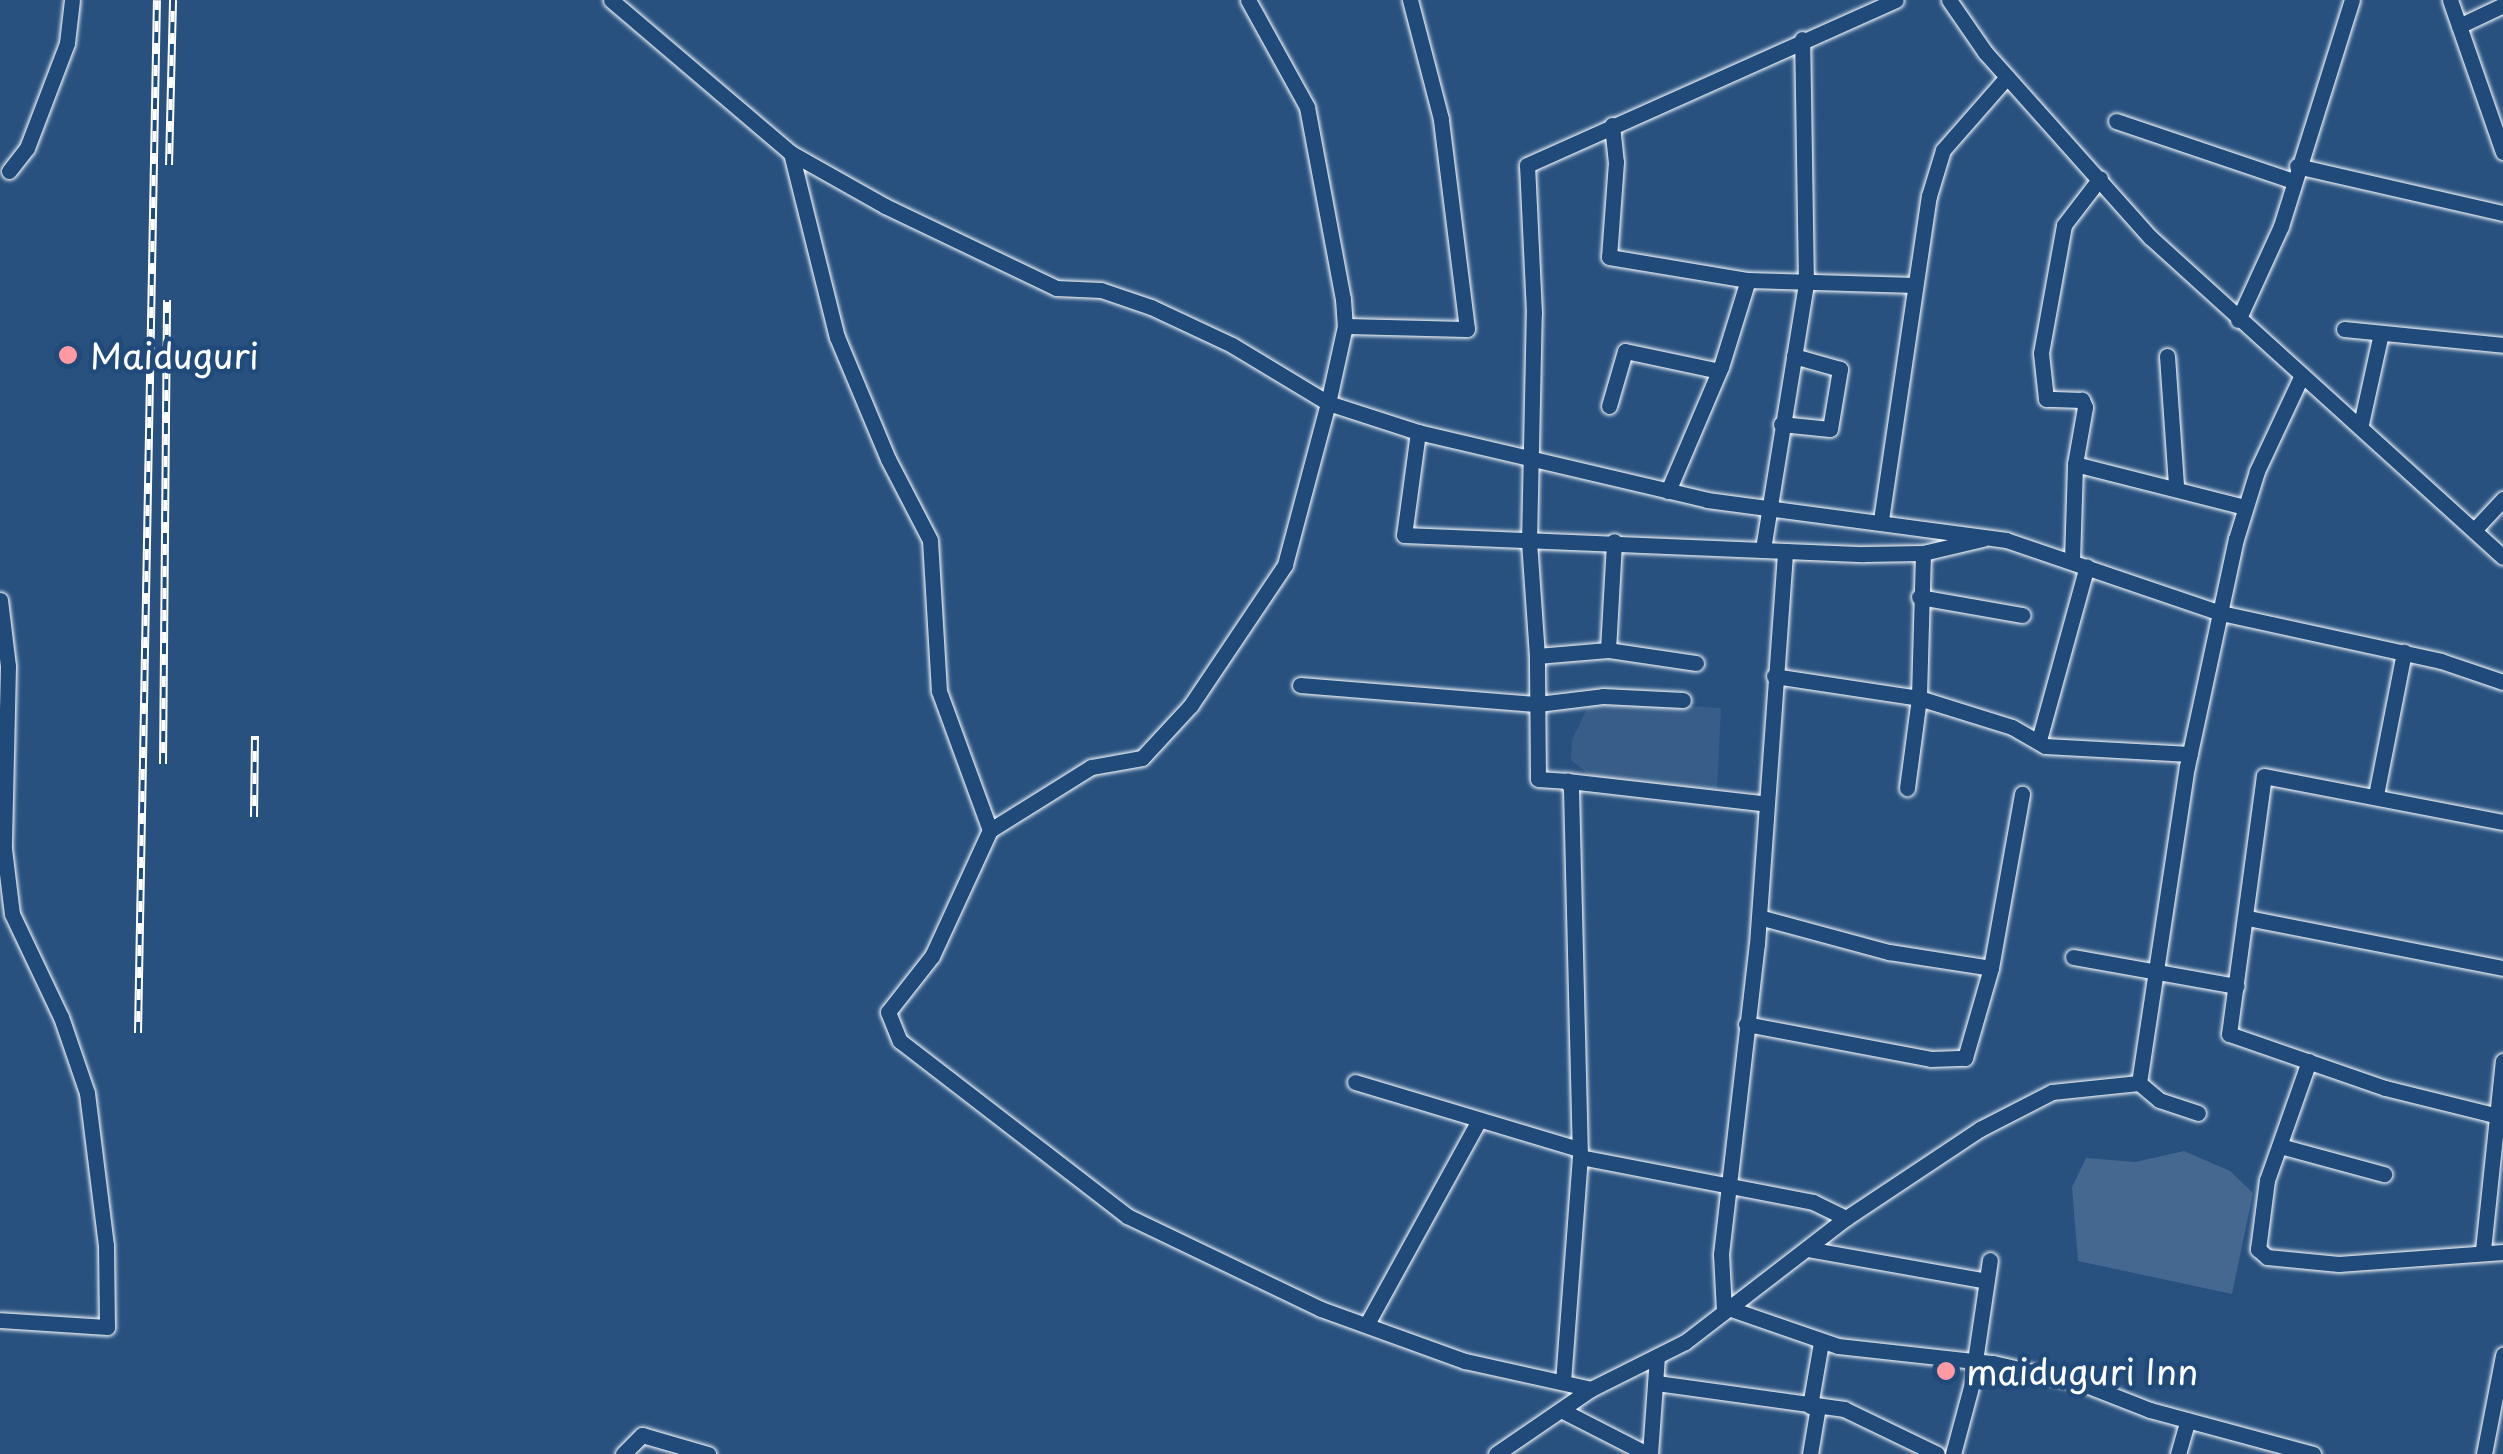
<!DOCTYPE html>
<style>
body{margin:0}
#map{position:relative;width:2503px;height:1454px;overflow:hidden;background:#28517f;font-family:"Playpen Sans",sans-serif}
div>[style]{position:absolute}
.built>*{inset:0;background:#375d88}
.green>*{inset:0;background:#446890}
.roads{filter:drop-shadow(0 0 2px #fff) drop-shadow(0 0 2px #fff)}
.minor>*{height:15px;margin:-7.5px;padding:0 7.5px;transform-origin:7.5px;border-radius:7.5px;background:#1f4a7a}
.rail>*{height:8px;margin-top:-4px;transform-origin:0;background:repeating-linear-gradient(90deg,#1f4a7a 0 11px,#fff 0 22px);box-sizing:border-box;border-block:2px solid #fff}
.dots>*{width:28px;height:28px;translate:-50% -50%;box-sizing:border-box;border:5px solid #1f4a7a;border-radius:50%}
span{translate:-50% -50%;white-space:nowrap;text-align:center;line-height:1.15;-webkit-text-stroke:9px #1f4a7a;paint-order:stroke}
.poi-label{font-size:35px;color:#fff}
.left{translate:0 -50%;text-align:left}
</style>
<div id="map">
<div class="built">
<div style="clip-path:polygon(1591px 700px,1721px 708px,1717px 792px,1592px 777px,1571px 760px,1572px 740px)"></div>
</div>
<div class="green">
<div style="clip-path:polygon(2184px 1151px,2230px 1171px,2253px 1193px,2232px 1294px,2078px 1261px,2072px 1187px,2086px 1158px,2135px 1162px)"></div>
</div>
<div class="roads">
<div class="minor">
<div style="left:611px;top:0;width:236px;rotate:40.4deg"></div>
<div style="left:791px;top:153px;width:108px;rotate:29.4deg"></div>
<div style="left:885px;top:206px;width:190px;rotate:25.6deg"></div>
<div style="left:1056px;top:288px;width:45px;rotate:2.5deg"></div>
<div style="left:1101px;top:290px;width:53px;rotate:18.8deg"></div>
<div style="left:1151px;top:307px;width:89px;rotate:25.1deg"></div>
<div style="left:1232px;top:345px;width:112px;rotate:31.1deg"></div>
<div style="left:1328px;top:403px;width:95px;rotate:17.9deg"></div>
<div style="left:1418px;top:432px;width:297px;rotate:13.2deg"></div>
<div style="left:1707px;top:500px;width:302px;rotate:7.6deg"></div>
<div style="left:2006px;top:540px;width:227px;rotate:18.8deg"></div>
<div style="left:2221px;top:613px;width:225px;rotate:12.3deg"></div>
<div style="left:2441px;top:661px;width:65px;rotate:18.7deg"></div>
<div style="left:1248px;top:0;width:122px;rotate:61.1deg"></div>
<div style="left:1307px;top:107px;width:195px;rotate:79.4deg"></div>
<div style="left:1343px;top:299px;width:27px;rotate:86deg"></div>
<div style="left:1345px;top:326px;width:79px;rotate:102.4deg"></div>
<div style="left:1328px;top:403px;width:168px;rotate:104.9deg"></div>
<div style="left:1285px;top:565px;width:169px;rotate:123.9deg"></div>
<div style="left:1191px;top:705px;width:72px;rotate:132.8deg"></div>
<div style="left:1142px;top:758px;width:52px;rotate:170deg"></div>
<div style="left:1091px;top:767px;width:119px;rotate:148deg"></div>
<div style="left:990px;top:830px;width:139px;rotate:114.7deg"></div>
<div style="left:932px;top:956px;width:71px;rotate:128.2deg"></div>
<div style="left:888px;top:1012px;width:31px;rotate:68deg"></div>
<div style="left:900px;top:1041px;width:287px;rotate:37.6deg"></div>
<div style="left:1127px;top:1216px;width:215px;rotate:25.6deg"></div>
<div style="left:1321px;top:1309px;width:153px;rotate:19.9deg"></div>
<div style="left:1465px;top:1361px;width:129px;rotate:12.5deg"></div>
<div style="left:1949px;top:0;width:63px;rotate:55.3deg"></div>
<div style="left:1985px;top:52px;width:248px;rotate:48.3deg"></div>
<div style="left:2150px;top:237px;width:476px;rotate:42.2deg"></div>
<div style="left:2450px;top:0;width:161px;rotate:70.8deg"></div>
<div style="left:2459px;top:26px;width:49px;rotate:-25.5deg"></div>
<div style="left:2116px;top:121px;width:187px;rotate:18.7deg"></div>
<div style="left:1612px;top:125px;width:37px;rotate:84deg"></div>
<div style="left:1616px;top:162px;width:95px;rotate:94.2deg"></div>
<div style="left:1609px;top:257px;width:141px;rotate:9.4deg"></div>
<div style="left:1748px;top:280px;width:167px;rotate:1.7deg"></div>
<div style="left:791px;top:153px;width:190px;rotate:76deg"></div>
<div style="left:837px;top:337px;width:132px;rotate:67.3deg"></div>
<div style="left:888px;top:459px;width:91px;rotate:62.6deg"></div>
<div style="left:930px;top:540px;width:151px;rotate:86.6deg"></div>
<div style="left:939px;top:691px;width:148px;rotate:69.9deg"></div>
<div style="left:2297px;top:166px;width:211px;rotate:12.9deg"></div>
<div style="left:9px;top:171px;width:29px;rotate:-52deg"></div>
<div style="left:27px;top:148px;width:112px;rotate:-69.1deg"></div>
<div style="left:67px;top:43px;width:43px;rotate:-83.4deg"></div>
<div style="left:2238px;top:320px;width:103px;rotate:-65.4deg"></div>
<div style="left:2281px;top:226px;width:237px;rotate:-72.6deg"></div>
<div style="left:1345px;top:326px;width:122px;rotate:1.4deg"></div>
<div style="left:1467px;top:329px;width:212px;rotate:-97.1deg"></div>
<div style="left:1441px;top:119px;width:123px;rotate:-104.6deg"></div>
<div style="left:2344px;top:329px;width:160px;rotate:5.7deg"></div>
<div style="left:2167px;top:356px;width:130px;rotate:86deg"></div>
<div style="left:1609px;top:406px;width:57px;rotate:-73.8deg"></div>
<div style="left:1625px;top:351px;width:96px;rotate:12deg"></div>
<div style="left:1781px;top:424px;width:49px;rotate:5.8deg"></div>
<div style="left:1830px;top:429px;width:61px;rotate:-80.5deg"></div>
<div style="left:1840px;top:369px;width:48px;rotate:-164.2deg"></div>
<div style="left:2361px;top:424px;width:93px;rotate:-77.6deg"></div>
<div style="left:1418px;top:432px;width:104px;rotate:97.7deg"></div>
<div style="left:1404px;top:535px;width:460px;rotate:2.4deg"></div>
<div style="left:1864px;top:554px;width:59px;rotate:-1deg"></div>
<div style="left:1923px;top:553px;width:61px;rotate:-13.3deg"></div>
<div style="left:2075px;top:464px;width:175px;rotate:14.2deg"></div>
<div style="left:1668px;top:491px;width:135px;rotate:-66.9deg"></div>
<div style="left:1721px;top:367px;width:91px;rotate:-72.8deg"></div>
<div style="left:1881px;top:520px;width:328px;rotate:-81.6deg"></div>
<div style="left:1929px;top:196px;width:48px;rotate:-73.1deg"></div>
<div style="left:1943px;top:150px;width:97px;rotate:-48.8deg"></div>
<div style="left:2476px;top:528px;width:40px;rotate:-47deg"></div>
<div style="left:1763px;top:549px;width:268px;rotate:-80.8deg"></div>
<div style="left:1806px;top:284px;width:245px;rotate:-90.9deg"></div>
<div style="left:1923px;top:553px;width:145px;rotate:91.6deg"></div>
<div style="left:1919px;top:698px;width:97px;rotate:17.3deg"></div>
<div style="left:2012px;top:727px;width:38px;rotate:30deg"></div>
<div style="left:2045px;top:746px;width:145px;rotate:3.2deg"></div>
<div style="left:2072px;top:561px;width:97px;rotate:-88.2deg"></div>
<div style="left:2075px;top:464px;width:58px;rotate:-80deg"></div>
<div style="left:2085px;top:407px;width:8px;rotate:-113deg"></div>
<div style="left:2082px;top:400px;width:36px;rotate:-178deg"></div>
<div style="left:2046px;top:399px;width:46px;rotate:-96.2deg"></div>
<div style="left:2041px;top:353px;width:130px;rotate:-79.8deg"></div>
<div style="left:2064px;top:225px;width:59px;rotate:-52.5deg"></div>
<div style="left:1919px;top:597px;width:105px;rotate:9.9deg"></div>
<div style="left:0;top:600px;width:66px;rotate:83.1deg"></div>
<div style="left:8px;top:666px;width:183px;rotate:91.3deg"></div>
<div style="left:4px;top:849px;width:65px;rotate:83deg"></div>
<div style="left:12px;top:914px;width:114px;rotate:64.6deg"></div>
<div style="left:61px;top:1017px;width:80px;rotate:71.1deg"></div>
<div style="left:87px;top:1093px;width:153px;rotate:82.9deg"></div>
<div style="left:106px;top:1245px;width:82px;rotate:89.3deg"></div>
<div style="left:107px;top:1327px;width:107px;rotate:-176.3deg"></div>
<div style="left:1608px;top:650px;width:89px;rotate:8.4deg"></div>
<div style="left:1537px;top:656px;width:113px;rotate:-94deg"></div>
<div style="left:1529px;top:543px;width:230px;rotate:-88.8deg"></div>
<div style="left:1534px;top:313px;width:148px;rotate:-92.7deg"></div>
<div style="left:1527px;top:165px;width:404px;rotate:-24.1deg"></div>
<div style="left:1774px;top:676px;width:147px;rotate:8.6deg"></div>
<div style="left:1919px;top:698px;width:91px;rotate:97.6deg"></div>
<div style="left:1300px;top:685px;width:239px;rotate:4.6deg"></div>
<div style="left:1538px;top:704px;width:65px;rotate:-7deg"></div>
<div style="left:1603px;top:696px;width:80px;rotate:2.9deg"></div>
<div style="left:2039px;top:740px;width:180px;rotate:-74.6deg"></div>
<div style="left:1568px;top:781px;width:195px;rotate:6.5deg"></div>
<div style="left:2376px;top:795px;width:146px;rotate:-78.9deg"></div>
<div style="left:1759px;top:917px;width:135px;rotate:15.1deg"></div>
<div style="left:1889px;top:952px;width:103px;rotate:8.9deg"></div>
<div style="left:2248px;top:918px;width:260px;rotate:11.1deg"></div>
<div style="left:2073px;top:957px;width:166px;rotate:10.1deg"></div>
<div style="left:1746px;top:1024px;width:188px;rotate:10.7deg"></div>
<div style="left:1931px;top:1059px;width:34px;rotate:-2deg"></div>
<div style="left:1965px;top:1058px;width:94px;rotate:-73.9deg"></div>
<div style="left:1991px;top:968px;width:177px;rotate:-79.9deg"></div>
<div style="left:2309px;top:1061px;width:126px;rotate:109.4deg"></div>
<div style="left:2267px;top:1180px;width:70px;rotate:97.4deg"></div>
<div style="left:2258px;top:1249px;width:12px;rotate:42deg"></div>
<div style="left:2267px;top:1257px;width:72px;rotate:5.6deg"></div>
<div style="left:2339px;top:1264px;width:164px;rotate:-4.2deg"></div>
<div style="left:1355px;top:1082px;width:234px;rotate:16.7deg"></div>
<div style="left:2139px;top:1083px;width:320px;rotate:-81.4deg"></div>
<div style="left:2187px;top:767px;width:233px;rotate:-77.9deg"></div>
<div style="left:2236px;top:539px;width:71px;rotate:-72.8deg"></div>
<div style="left:2257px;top:471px;width:106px;rotate:-64.9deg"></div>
<div style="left:2498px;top:1116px;width:116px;rotate:-166.1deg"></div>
<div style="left:2385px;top:1088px;width:165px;rotate:-160.9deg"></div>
<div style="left:2229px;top:1034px;width:260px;rotate:-82.3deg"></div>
<div style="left:2264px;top:776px;width:243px;rotate:10.9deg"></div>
<div style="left:2280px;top:1146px;width:108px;rotate:15.1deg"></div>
<div style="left:1580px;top:1157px;width:237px;rotate:10.9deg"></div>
<div style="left:1813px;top:1202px;width:37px;rotate:26deg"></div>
<div style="left:1807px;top:1249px;width:182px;rotate:10.1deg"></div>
<div style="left:2483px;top:1250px;width:190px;rotate:-84deg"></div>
<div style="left:1728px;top:1308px;width:116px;rotate:19.1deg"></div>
<div style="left:1838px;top:1346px;width:156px;rotate:6.3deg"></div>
<div style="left:1993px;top:1363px;width:90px;rotate:12.8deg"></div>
<div style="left:2081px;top:1383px;width:74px;rotate:21.4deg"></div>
<div style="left:2150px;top:1410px;width:169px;rotate:15.1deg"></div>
<div style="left:1724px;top:1311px;width:57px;rotate:-93deg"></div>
<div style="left:1721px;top:1254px;width:312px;rotate:-83.4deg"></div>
<div style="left:1757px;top:944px;width:392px;rotate:-85.9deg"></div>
<div style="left:1368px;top:1322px;width:228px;rotate:-61.2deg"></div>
<div style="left:1975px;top:1361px;width:102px;rotate:-81.6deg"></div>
<div style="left:1563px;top:1382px;width:226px;rotate:-85.7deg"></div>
<div style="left:1580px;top:1157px;width:368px;rotate:-91.4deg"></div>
<div style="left:1571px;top:789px;width:9px;rotate:-111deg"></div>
<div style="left:1568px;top:781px;width:30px;rotate:-176deg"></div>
<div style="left:1538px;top:779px;width:123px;rotate:-90.5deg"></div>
<div style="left:1537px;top:656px;width:71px;rotate:-4.8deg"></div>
<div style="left:1608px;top:650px;width:109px;rotate:-86.8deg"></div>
<div style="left:1657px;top:1383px;width:189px;rotate:7.9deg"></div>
<div style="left:1844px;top:1409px;width:103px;rotate:25.8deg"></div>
<div style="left:1810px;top:1406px;width:65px;rotate:-80.2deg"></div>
<div style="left:1561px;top:1410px;width:97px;rotate:27.1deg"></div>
<div style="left:623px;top:1454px;width:27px;rotate:-45deg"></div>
<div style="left:642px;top:1435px;width:69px;rotate:16.1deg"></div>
<div style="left:1496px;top:1454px;width:115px;rotate:-34.4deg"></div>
<div style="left:1591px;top:1389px;width:105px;rotate:-26.6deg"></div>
<div style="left:1685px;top:1342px;width:203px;rotate:-37.6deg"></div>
<div style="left:1846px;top:1218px;width:161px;rotate:-33.6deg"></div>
<div style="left:1980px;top:1129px;width:81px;rotate:-27.2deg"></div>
<div style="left:2052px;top:1092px;width:87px;rotate:-5.9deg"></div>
<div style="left:2139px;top:1083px;width:26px;rotate:40deg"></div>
<div style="left:2159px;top:1100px;width:41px;rotate:18.4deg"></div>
<div style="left:1650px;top:1454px;width:98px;rotate:-85.9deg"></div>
<div style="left:1810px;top:1454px;width:49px;rotate:-80.5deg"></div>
<div style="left:1953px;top:1454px;width:96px;rotate:-75deg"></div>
<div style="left:2178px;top:1454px;width:35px;rotate:-74deg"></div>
<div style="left:2484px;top:1454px;width:101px;rotate:-79.1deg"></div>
</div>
</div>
<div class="rail">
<div style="left:169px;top:165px;width:165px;rotate:-88.6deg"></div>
<div style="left:163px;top:764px;width:464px;rotate:-89.5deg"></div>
<div style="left:254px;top:817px;width:81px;rotate:-89.3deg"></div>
<div style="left:138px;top:1033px;width:1033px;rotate:-88.95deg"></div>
</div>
<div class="dots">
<div style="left:68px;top:355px;background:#ff9aa2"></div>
<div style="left:1946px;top:1371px;background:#ff9aa2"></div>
</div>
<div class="poi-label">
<span class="left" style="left:90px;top:355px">Maiduguri</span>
<span class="left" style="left:1966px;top:1371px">maiduguri Inn</span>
</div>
</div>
